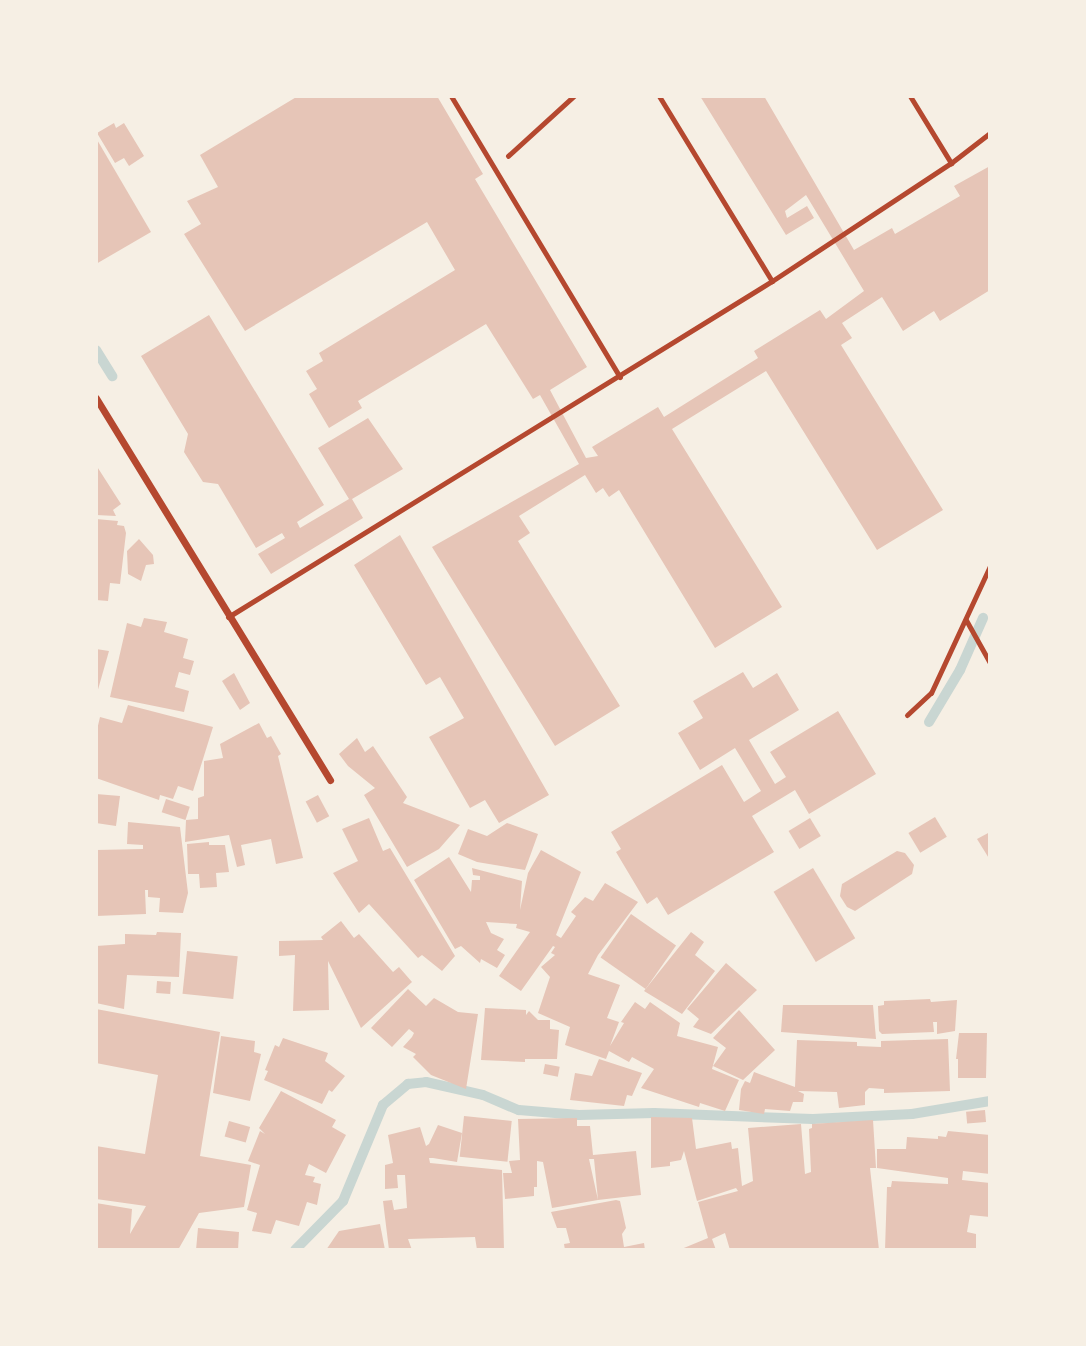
<!DOCTYPE html>
<style>
body{margin:0}
#map{position:relative;width:1086px;height:1346px;overflow:hidden;background:#f6efe4;font-family:Roboto,sans-serif}
div>[style]{position:absolute}
.stream>*{height:10px;margin:-5px;padding:0 5px;transform-origin:5px;border-radius:5px;background:#c9d6d2}
.building>*{inset:0;background:#e6c5b7;transform-origin:0 0}
.path>*{height:4.5px;margin:-2.25px;padding:0 2.25px;transform-origin:2.25px;border-radius:2.25px;background:#b5482f}
.service>*{height:5px;margin:-2.5px;padding:0 2.5px;transform-origin:2.5px;border-radius:2.5px;background:#b5482f}
.minor>*{height:7px;margin:-3.5px;padding:0 3.5px;transform-origin:3.5px;border-radius:3.5px;background:#b5482f}
span{translate:-50% -50%;white-space:nowrap;text-align:center;line-height:1.15;-webkit-text-stroke:5px #f6efe4;paint-order:stroke}
.frame{position:absolute;inset:0;border:98px solid #f6efe4;pointer-events:none}
</style>
<div id="map">
<div class="stream">
<div style="left:96px;top:350px;width:31px;rotate:58deg"></div>
<div style="left:929px;top:722px;width:61px;rotate:-59.2deg"></div>
<div style="left:960px;top:670px;width:57px;rotate:-66.1deg"></div>
<div style="left:295px;top:1250px;width:69px;rotate:-45.6deg"></div>
<div style="left:343px;top:1201px;width:104px;rotate:-67.4deg"></div>
<div style="left:383px;top:1105px;width:33px;rotate:-40deg"></div>
<div style="left:408px;top:1084px;width:18px;rotate:-6deg"></div>
<div style="left:426px;top:1082px;width:58px;rotate:12.8deg"></div>
<div style="left:483px;top:1095px;width:39px;rotate:23deg"></div>
<div style="left:519px;top:1110px;width:60px;rotate:4.8deg"></div>
<div style="left:579px;top:1115px;width:75px;rotate:-1.5deg"></div>
<div style="left:654px;top:1113px;width:159px;rotate:2.2deg"></div>
<div style="left:813px;top:1119px;width:99px;rotate:-2.9deg"></div>
<div style="left:912px;top:1114px;width:79px;rotate:-9.5deg"></div>
</div>
<div class="building">
<div style="clip-path:polygon(298px 96px,437px 96px,483px 174px,475px 179px,587px 367px,550px 390px,586px 458px,598px 456px,592px 447px,658px 407px,664px 417px,758px 358px,754px 351px,820px 310px,826px 319px,864px 291px,806px 195px,785px 211px,787px 218px,807px 206px,814px 218px,786px 235px,700px 96px,764px 96px,854px 250px,892px 228px,895px 234px,960px 196px,954px 186px,990px 166px,990px 290px,940px 321px,934px 311px,903px 331px,882px 297px,842px 323px,852px 338px,841px 345px,943px 510px,877px 550px,766px 371px,672px 429px,782px 607px,715px 648px,619px 490px,609px 497px,603px 488px,596px 493px,585px 475px,519px 516px,530px 533px,518px 541px,620px 706px,555px 746px,432px 547px,579px 464px,540px 395px,533px 399px,486px 324px,358px 401px,362px 408px,329px 428px,309px 394px,317px 389px,306px 371px,323px 361px,319px 353px,455px 270px,427px 222px,245px 331px,184px 234px,201px 224px,187px 201px,218px 187px,200px 155px)"></div>
<div style="clip-path:polygon(114px 123px,116px 128px,124px 123px,144px 156px,129px 166px,124px 158px,115px 163px,97px 133px)"></div>
<div style="clip-path:polygon(96px 138px,151px 232px,96px 264px)"></div>
<div style="clip-path:polygon(209px 315px,324px 505px,297px 522px,300px 528px,349px 499px,318px 448px,368px 418px,403px 469px,352px 499px,363px 518px,271px 574px,258px 554px,285px 538px,282px 533px,256px 548px,218px 484px,203px 482px,184px 452px,188px 434px,141px 356px)"></div>
<div style="clip-path:polygon(96px 465px,121px 504px,113px 510px,116px 516px,96px 515px)"></div>
<div style="clip-path:polygon(96px 519px,118px 521px,117px 525px,124px 526px,126px 533px,120px 584px,110px 583px,108px 601px,96px 600px)"></div>
<div style="clip-path:polygon(400px 535px,549px 795px,499px 823px,485px 800px,470px 808px,429px 737px,464px 718px,440px 677px,426px 685px,354px 565px)"></div>
<div style="clip-path:polygon(139px 539px,153px 555px,154px 564px,146px 565px,141px 581px,128px 574px,127px 551px)"></div>
<div style="clip-path:polygon(144px 618px,167px 622px,164px 632px,188px 639px,183px 658px,194px 661px,190px 675px,179px 672px,175px 687px,189px 691px,184px 712px,110px 697px,127px 623px,141px 627px)"></div>
<div style="clip-path:polygon(96px 649px,109px 651px,97px 693px,96px 692px)"></div>
<div style="clip-path:polygon(743px 672px,753px 688px,777px 673px,799px 710px,749px 740px,775px 784px,786px 777px,770px 752px,838px 711px,876px 774px,809px 814px,795px 790px,752px 816px,774px 852px,668px 915px,657px 897px,647px 904px,616px 852px,621px 849px,611px 832px,722px 765px,744px 802px,761px 791px,735px 748px,700px 770px,678px 733px,703px 718px,693px 701px)"></div>
<div style="clip-path:polygon(234px 673px,250px 703px,240px 710px,222px 681px)"></div>
<div style="clip-path:polygon(128px 705px,213px 727px,193px 791px,178px 786px,173px 799px,160px 795px,159px 800px,96px 778px,96px 734px,100px 717px,122px 723px)"></div>
<div style="clip-path:polygon(259px 723px,267px 738px,271px 736px,281px 754px,278px 756px,303px 858px,276px 864px,271px 839px,241px 845px,245px 865px,237px 867px,229px 835px,185px 842px,186px 820px,198px 819px,198px 798px,204px 796px,204px 761px,223px 758px,220px 744px)"></div>
<div style="clip-path:polygon(357px 738px,365px 752px,373px 746px,407px 797px,403px 803px,460px 825px,439px 849px,407px 867px,364px 795px,375px 788px,348px 766px,339px 754px)"></div>
<div style="clip-path:polygon(96px 794px,120px 796px,116px 826px,96px 823px)"></div>
<div style="left:318px;top:795px;width:24px;height:14px;rotate:62deg"></div>
<div style="left:166px;top:799px;width:25px;height:14px;rotate:18deg"></div>
<div style="left:935px;top:817px;width:23px;height:31px;rotate:59deg"></div>
<div style="clip-path:polygon(369px 818px,383px 851px,390px 848px,455px 956px,442px 971px,422px 955px,418px 958px,369px 904px,359px 913px,333px 873px,358px 861px,342px 829px)"></div>
<div style="left:810px;top:818px;width:21px;height:25px;rotate:59deg"></div>
<div style="clip-path:polygon(128px 822px,180px 827px,188px 893px,183px 913px,159px 912px,160px 898px,148px 897px,148px 890px,145px 890px,146px 914px,96px 916px,96px 850px,143px 849px,143px 845px,127px 844px)"></div>
<div style="clip-path:polygon(507px 823px,538px 834px,525px 870px,477px 862px,458px 854px,468px 829px,487px 836px)"></div>
<div style="clip-path:polygon(990px 832px,990px 860px,977px 839px)"></div>
<div style="clip-path:polygon(209px 842px,209px 845px,225px 845px,229px 872px,216px 873px,217px 887px,200px 888px,199px 874px,188px 874px,187px 844px)"></div>
<div style="clip-path:polygon(541px 850px,581px 872px,556px 935px,561px 938px,576px 916px,571px 912px,585px 897px,593px 901px,605px 883px,638px 902px,598px 955px,588px 974px,620px 985px,607px 1018px,619px 1022px,610px 1046px,624px 1023px,621px 1022px,635px 1002px,645px 1009px,650px 1002px,680px 1023px,677px 1036px,718px 1047px,712px 1069px,739px 1080px,725px 1111px,700px 1103px,699px 1107px,641px 1088px,654px 1069px,632px 1057px,629px 1062px,609px 1051px,606px 1059px,565px 1045px,570px 1027px,538px 1013px,550px 977px,541px 967px,555px 955px,551px 953px,555px 947px,553px 946px,521px 991px,499px 976px,530px 932px,516px 928px,517px 924px,486px 922px,491px 933px,504px 939px,497px 950px,505px 955px,497px 968px,481px 959px,480px 963px,461px 946px,455px 949px,414px 880px,449px 857px,471px 892px,472px 880px,480px 880px,480px 876px,473px 875px,472px 868px,522px 881px,520px 910px,528px 873px)"></div>
<div style="clip-path:polygon(897px 851px,905px 853px,914px 865px,912px 874px,855px 911px,847px 907px,840px 896px,842px 884px)"></div>
<div style="left:813px;top:868px;width:82px;height:46px;rotate:59deg"></div>
<div style="left:631px;top:914px;width:55px;height:53px;rotate:35deg"></div>
<div style="clip-path:polygon(341px 921px,354px 938px,359px 934px,393px 972px,399px 967px,412px 982px,361px 1028px,328px 961px,329px 1010px,293px 1011px,295px 955px,279px 956px,279px 941px,323px 940px,321px 937px)"></div>
<div style="clip-path:polygon(157px 932px,181px 933px,179px 977px,127px 975px,124px 1009px,96px 1003px,96px 946px,125px 944px,125px 934px,156px 935px)"></div>
<div style="clip-path:polygon(691px 932px,704px 942px,695px 955px,715px 971px,682px 1014px,644px 991px)"></div>
<div style="left:187px;top:951px;width:51px;height:43px;rotate:6deg"></div>
<div style="clip-path:polygon(726px 963px,757px 990px,711px 1034px,693px 1027px,699px 1019px,687px 1009px)"></div>
<div style="left:157px;top:981px;width:14px;height:12px;rotate:4deg"></div>
<div style="clip-path:polygon(408px 989px,426px 1006px,434px 998px,458px 1012px,478px 1014px,466px 1089px,431px 1075px,413px 1057px,416px 1054px,403px 1047px,412px 1037px,414px 1033px,409px 1029px,392px 1047px,371px 1028px)"></div>
<div style="clip-path:polygon(930px 999px,931px 1002px,957px 1000px,955px 1031px,937px 1034px,937px 1022px,933px 1022px,934px 1032px,882px 1034px,879px 1031px,878px 1006px,884px 1005px,884px 1001px)"></div>
<div style="clip-path:polygon(783px 1005px,873px 1005px,876px 1039px,781px 1032px)"></div>
<div style="clip-path:polygon(485px 1008px,526px 1010px,526px 1015px,529px 1011px,538px 1020px,550px 1020px,550px 1029px,559px 1030px,557px 1059px,525px 1059px,525px 1062px,481px 1060px)"></div>
<div style="clip-path:polygon(96px 1009px,220px 1032px,200px 1156px,251px 1165px,244px 1207px,199px 1213px,178px 1250px,96px 1250px,96px 1203px,132px 1209px,130px 1234px,146px 1206px,96px 1199px,96px 1146px,145px 1154px,158px 1075px,96px 1063px)"></div>
<div style="clip-path:polygon(739px 1010px,775px 1050px,743px 1080px,713px 1066px,726px 1048px,713px 1038px)"></div>
<div style="clip-path:polygon(959px 1033px,987px 1033px,986px 1078px,958px 1078px,958px 1059px,956px 1059px)"></div>
<div style="clip-path:polygon(221px 1036px,255px 1041px,254px 1052px,261px 1054px,250px 1101px,213px 1093px)"></div>
<div style="clip-path:polygon(283px 1038px,328px 1053px,325px 1061px,345px 1076px,332px 1092px,329px 1090px,322px 1104px,264px 1080px,268px 1071px,265px 1070px,275px 1045px,279px 1047px)"></div>
<div style="clip-path:polygon(948px 1039px,950px 1091px,884px 1093px,884px 1089px,869px 1088px,865px 1092px,865px 1105px,839px 1108px,837px 1092px,798px 1091px,804px 1094px,803px 1102px,793px 1102px,790px 1111px,765px 1109px,764px 1114px,739px 1110px,741px 1089px,745px 1081px,750px 1083px,754px 1072px,795px 1087px,797px 1040px,857px 1042px,857px 1046px,881px 1047px,881px 1041px)"></div>
<div style="clip-path:polygon(599px 1059px,642px 1073px,632px 1096px,627px 1095px,624px 1106px,570px 1100px,575px 1073px,592px 1076px)"></div>
<div style="left:545px;top:1064px;width:15px;height:10px;rotate:11deg"></div>
<div style="clip-path:polygon(281px 1091px,336px 1120px,332px 1127px,346px 1135px,326px 1173px,309px 1164px,305px 1175px,315px 1177px,313px 1182px,321px 1184px,317px 1205px,307px 1202px,299px 1226px,276px 1220px,271px 1234px,252px 1231px,257px 1213px,247px 1210px,260px 1165px,248px 1161px,260px 1131px,265px 1134px,259px 1128px)"></div>
<div style="left:985px;top:1110px;width:12px;height:19px;rotate:85deg"></div>
<div style="left:464px;top:1116px;width:48px;height:41px;rotate:6deg"></div>
<div style="clip-path:polygon(651px 1117px,692px 1118px,696px 1149px,731px 1142px,732px 1149px,738px 1148px,742px 1186px,753px 1181px,748px 1128px,801px 1124px,805px 1174px,811px 1172px,809px 1129px,812px 1128px,812px 1124px,873px 1120px,876px 1168px,870px 1168px,879px 1250px,730px 1250px,725px 1233px,712px 1239px,716px 1250px,679px 1250px,708px 1238px,698px 1202px,738px 1191px,736px 1188px,697px 1201px,684px 1151px,681px 1160px,670px 1162px,670px 1166px,651px 1168px)"></div>
<div style="clip-path:polygon(577px 1118px,577px 1126px,590px 1126px,593px 1155px,636px 1151px,641px 1195px,598px 1200px,594px 1159px,589px 1159px,598px 1200px,552px 1208px,543px 1162px,537px 1161px,537px 1187px,534px 1187px,534px 1196px,505px 1199px,503px 1173px,512px 1173px,509px 1161px,520px 1160px,518px 1119px)"></div>
<div style="left:229px;top:1121px;width:22px;height:16px;rotate:16deg"></div>
<div style="clip-path:polygon(438px 1125px,462px 1133px,457px 1162px,433px 1158px,429px 1158px,430px 1163px,502px 1170px,504px 1250px,477px 1250px,475px 1237px,408px 1239px,412px 1250px,389px 1250px,383px 1201px,392px 1200px,394px 1210px,407px 1208px,405px 1175px,397px 1175px,398px 1188px,385px 1189px,385px 1165px,393px 1163px,388px 1135px,420px 1127px,426px 1146px,429px 1144px)"></div>
<div style="clip-path:polygon(948px 1131px,990px 1135px,990px 1174px,963px 1171px,962px 1180px,990px 1183px,990px 1217px,970px 1215px,967px 1232px,976px 1234px,976px 1250px,885px 1250px,887px 1187px,891px 1187px,892px 1181px,948px 1184px,948px 1178px,877px 1168px,877px 1149px,906px 1149px,907px 1137px,938px 1139px,938px 1136px,946px 1137px)"></div>
<div style="clip-path:polygon(616px 1200px,620px 1201px,626px 1228px,622px 1234px,624px 1247px,644px 1243px,645px 1250px,565px 1250px,564px 1244px,570px 1243px,566px 1228px,557px 1228px,551px 1212px)"></div>
<div style="clip-path:polygon(380px 1224px,385px 1250px,326px 1250px,339px 1231px)"></div>
<div style="clip-path:polygon(198px 1228px,239px 1232px,238px 1250px,196px 1250px)"></div>
</div>
<div class="path">
<div style="left:508px;top:156px;width:89px;rotate:-42.3deg"></div>
</div>
<div class="service">
<div style="left:451px;top:96px;width:328px;rotate:59deg"></div>
<div style="left:659px;top:96px;width:217px;rotate:58.6deg"></div>
<div style="left:910px;top:96px;width:79px;rotate:58.5deg"></div>
<div style="left:228px;top:617px;width:639px;rotate:-31.7deg"></div>
<div style="left:772px;top:281px;width:214px;rotate:-33.4deg"></div>
<div style="left:951px;top:163px;width:49px;rotate:-37.6deg"></div>
<div style="left:966px;top:620px;width:49px;rotate:60.8deg"></div>
<div style="left:907px;top:715px;width:33px;rotate:-43deg"></div>
<div style="left:931px;top:693px;width:140px;rotate:-65.1deg"></div>
</div>
<div class="minor">
<div style="left:96px;top:398px;width:448px;rotate:58.5deg"></div>
</div>
<div class="frame"></div>
</div>
